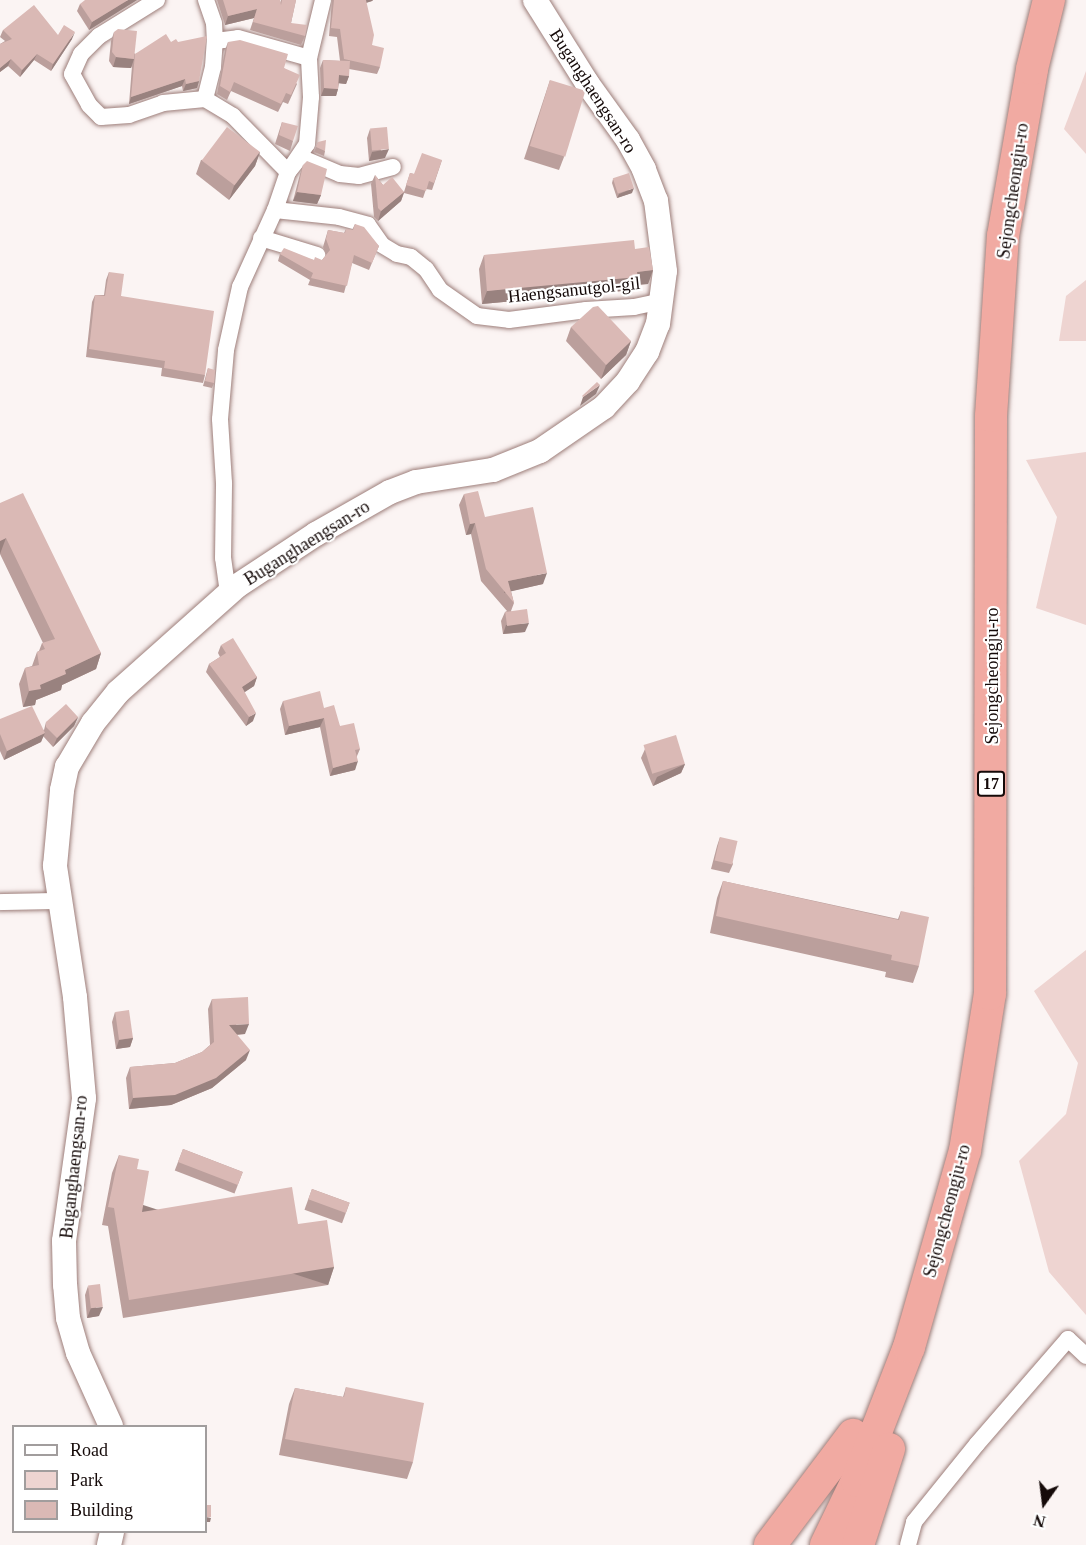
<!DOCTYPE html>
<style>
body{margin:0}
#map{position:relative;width:1086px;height:1545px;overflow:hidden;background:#fbf4f3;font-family:Georgia,serif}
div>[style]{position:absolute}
.green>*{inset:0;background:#eed4d1}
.roads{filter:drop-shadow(0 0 2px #9d7e7a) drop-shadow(0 0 2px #9d7e7a)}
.street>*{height:16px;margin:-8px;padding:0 8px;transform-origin:8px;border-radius:8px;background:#fff}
.secondary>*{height:24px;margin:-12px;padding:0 12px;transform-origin:12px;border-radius:12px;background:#fff}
.highway>*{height:32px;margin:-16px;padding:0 16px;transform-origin:16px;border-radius:16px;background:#f1aaa2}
.wall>*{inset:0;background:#bb9f9c;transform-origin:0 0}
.shaded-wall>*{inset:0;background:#99827f;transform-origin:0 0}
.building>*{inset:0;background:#dab9b5;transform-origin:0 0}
span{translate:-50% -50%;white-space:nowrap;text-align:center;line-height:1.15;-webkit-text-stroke:4.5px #fff;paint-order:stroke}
.shield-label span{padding:2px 4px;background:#fff;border:2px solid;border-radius:4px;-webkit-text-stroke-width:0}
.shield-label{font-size:16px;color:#150a09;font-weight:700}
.street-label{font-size:18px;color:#150a09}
.legend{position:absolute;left:12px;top:1425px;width:195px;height:108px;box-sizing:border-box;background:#fff;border:2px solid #a19d9d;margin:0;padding:8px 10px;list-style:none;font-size:18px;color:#150a09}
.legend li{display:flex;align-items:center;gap:12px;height:30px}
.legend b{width:30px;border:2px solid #a19d9d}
.north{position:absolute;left:1014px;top:1473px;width:60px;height:60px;-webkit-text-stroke:4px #fff;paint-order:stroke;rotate:194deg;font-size:16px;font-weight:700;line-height:24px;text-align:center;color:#150a09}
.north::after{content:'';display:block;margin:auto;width:21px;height:27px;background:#150a09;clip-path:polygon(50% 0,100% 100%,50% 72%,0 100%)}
</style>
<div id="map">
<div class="green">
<div style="clip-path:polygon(1086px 71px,1086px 154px,1064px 129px)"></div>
<div style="clip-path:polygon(1086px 280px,1086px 341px,1059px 341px,1066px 296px)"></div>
<div style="clip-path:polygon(1086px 452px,1086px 625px,1036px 608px,1057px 517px,1026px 460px)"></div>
<div style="clip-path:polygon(1086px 950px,1086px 1315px,1049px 1272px,1019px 1161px,1066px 1114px,1078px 1063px,1034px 991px)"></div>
</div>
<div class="roads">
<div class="street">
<div style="left:157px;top:0;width:68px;rotate:148.2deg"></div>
<div style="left:99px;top:36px;width:25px;rotate:135deg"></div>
<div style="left:81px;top:54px;width:22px;rotate:114deg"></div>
<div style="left:72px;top:74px;width:35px;rotate:61deg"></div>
<div style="left:89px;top:105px;width:17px;rotate:45deg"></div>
<div style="left:101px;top:117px;width:28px;rotate:-4deg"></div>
<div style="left:129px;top:115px;width:36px;rotate:-19deg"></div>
<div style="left:163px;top:103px;width:42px;rotate:-5.4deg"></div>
<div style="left:205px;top:99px;width:33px;rotate:31deg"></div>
<div style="left:233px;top:116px;width:78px;rotate:45.5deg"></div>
<div style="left:288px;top:172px;width:19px;rotate:-51deg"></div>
<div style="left:300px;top:157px;width:43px;rotate:23deg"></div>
<div style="left:340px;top:174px;width:19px;rotate:6deg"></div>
<div style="left:359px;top:176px;width:35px;rotate:-15deg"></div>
<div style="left:206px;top:0;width:24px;rotate:71deg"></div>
<div style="left:214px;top:23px;width:18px;rotate:87deg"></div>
<div style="left:215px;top:41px;width:23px;rotate:-7deg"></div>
<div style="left:238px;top:38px;width:74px;rotate:15.7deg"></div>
<div style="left:205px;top:99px;width:33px;rotate:-76deg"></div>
<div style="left:213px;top:67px;width:26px;rotate:-86deg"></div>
<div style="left:275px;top:210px;width:64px;rotate:6.2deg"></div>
<div style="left:339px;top:217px;width:30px;rotate:15deg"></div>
<div style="left:368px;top:225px;width:24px;rotate:55deg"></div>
<div style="left:382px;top:245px;width:17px;rotate:31deg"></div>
<div style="left:397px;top:254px;width:14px;rotate:12deg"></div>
<div style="left:411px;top:257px;width:19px;rotate:39deg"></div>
<div style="left:426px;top:269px;width:25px;rotate:56deg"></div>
<div style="left:440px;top:290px;width:45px;rotate:35.1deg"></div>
<div style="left:477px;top:316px;width:32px;rotate:7deg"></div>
<div style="left:509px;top:320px;width:78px;rotate:-7.4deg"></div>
<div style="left:586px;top:310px;width:48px;rotate:-3.6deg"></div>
<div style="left:634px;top:307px;width:29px;rotate:-12deg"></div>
<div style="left:261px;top:238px;width:59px;rotate:16.9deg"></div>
<div style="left:228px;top:593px;width:35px;rotate:-98deg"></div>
<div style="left:223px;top:558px;width:75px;rotate:-89.2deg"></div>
<div style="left:224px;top:483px;width:64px;rotate:-93.6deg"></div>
<div style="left:220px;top:419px;width:69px;rotate:-85deg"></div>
<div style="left:226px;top:350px;width:65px;rotate:-77.5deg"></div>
<div style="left:240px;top:287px;width:85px;rotate:-65.6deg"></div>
<div style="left:275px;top:210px;width:40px;rotate:-71.1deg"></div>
<div style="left:288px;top:172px;width:34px;rotate:-56deg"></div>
<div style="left:307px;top:144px;width:47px;rotate:-85.1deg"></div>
<div style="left:311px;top:97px;width:39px;rotate:-93deg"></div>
<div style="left:309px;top:58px;width:60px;rotate:-76.4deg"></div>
<div style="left:0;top:902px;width:59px;rotate:-1deg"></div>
<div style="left:908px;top:1545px;width:24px;rotate:-75deg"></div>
<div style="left:914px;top:1522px;width:100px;rotate:-51.1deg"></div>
<div style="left:977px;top:1444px;width:139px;rotate:-49.1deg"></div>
<div style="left:1068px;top:1339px;width:25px;rotate:43deg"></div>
</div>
<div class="secondary">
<div style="left:111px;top:1426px;width:80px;rotate:-114.3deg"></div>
<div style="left:78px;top:1353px;width:36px;rotate:-106deg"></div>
<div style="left:68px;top:1318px;width:33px;rotate:-95deg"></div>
<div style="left:65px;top:1285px;width:44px;rotate:-91.3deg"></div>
<div style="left:64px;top:1241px;width:144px;rotate:-82deg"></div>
<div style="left:84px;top:1098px;width:101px;rotate:-95.1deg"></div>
<div style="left:75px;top:997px;width:133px;rotate:-98.7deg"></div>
<div style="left:55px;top:866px;width:76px;rotate:-84.7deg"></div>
<div style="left:62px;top:790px;width:24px;rotate:-78deg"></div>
<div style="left:67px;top:767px;width:51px;rotate:-59.4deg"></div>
<div style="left:93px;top:723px;width:40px;rotate:-51deg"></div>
<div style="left:118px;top:692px;width:159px;rotate:-41.7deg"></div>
<div style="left:237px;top:586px;width:95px;rotate:-33.4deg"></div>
<div style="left:316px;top:534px;width:85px;rotate:-29.6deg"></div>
<div style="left:390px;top:492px;width:28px;rotate:-21deg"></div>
<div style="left:416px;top:482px;width:78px;rotate:-8.9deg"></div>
<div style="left:493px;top:470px;width:51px;rotate:-22deg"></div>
<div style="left:540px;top:451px;width:78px;rotate:-34.5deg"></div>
<div style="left:604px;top:407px;width:35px;rotate:-47deg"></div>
<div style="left:628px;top:381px;width:35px;rotate:-57deg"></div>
<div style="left:647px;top:352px;width:30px;rotate:-69deg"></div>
<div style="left:658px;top:324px;width:53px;rotate:-82.5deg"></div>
<div style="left:665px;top:271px;width:71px;rotate:-97.3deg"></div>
<div style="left:656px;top:201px;width:34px;rotate:-111deg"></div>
<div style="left:644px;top:169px;width:33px;rotate:-119deg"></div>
<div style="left:628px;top:140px;width:70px;rotate:-125.7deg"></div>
<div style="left:587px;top:83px;width:98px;rotate:-122.1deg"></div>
<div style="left:109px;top:1545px;width:13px;rotate:-77deg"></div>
</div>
<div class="highway">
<div style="left:770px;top:1545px;width:138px;rotate:-53deg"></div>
<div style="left:826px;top:1545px;width:71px;rotate:-64.2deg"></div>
<div style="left:857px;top:1481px;width:144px;rotate:-68.8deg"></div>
<div style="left:909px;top:1347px;width:204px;rotate:-74.1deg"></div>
<div style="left:965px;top:1151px;width:159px;rotate:-81deg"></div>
<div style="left:990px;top:994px;width:578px;rotate:-89.9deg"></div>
<div style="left:991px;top:416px;width:180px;rotate:-86.2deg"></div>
<div style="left:1003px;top:236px;width:169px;rotate:-80.1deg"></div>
<div style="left:1032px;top:69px;width:71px;rotate:-76.2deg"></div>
<div style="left:858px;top:1545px;width:101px;rotate:-72.1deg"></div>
</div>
</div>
<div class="wall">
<div style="clip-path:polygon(137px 0,89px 30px,77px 11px,80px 4px)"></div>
<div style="clip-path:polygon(217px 0,280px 0,280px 3px,281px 0,296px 0,291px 23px,305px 36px,301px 45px,250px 30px,254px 18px,225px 25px)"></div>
<div style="clip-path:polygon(332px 0,373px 0,372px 1px,366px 3px,372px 45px,380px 67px,377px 74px,349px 69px,349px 76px,346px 84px,339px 83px,338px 89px,336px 96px,321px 96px,320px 68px,323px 60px,340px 61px,337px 37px,329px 36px)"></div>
<div style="clip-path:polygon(3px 30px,58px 35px,72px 39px,51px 71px,34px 60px,20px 77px,8px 66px,0 72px,0 44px,5px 41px,0 37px)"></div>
<div style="clip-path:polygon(114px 32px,135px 54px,171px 42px,199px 81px,197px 88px,183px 91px,182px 86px,129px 104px,132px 66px,131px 68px,113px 67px,109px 61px,111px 41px)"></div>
<div style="clip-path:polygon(228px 42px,284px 68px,297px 84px,288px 104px,283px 102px,278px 112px,231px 91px,227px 100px,217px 94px,225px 50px)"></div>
<div style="clip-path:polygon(550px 80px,564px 157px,559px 170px,524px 159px)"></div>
<div style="clip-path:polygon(282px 122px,293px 141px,290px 151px,275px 144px)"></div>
<div style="clip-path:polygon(370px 129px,385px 158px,369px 161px,367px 138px)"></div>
<div style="clip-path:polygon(318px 142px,325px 151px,324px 156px,314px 152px)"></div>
<div style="clip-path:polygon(260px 152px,255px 166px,229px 200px,196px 174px,201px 160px)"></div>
<div style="clip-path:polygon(442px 160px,432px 190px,426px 189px,423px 198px,404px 193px,401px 201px,378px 221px,374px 217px,371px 184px,375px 175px,383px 185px,404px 192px,410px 173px,414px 174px)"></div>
<div style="clip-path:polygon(303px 165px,321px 195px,317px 204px,293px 201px,300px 174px)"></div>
<div style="clip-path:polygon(613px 179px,632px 193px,617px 198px,612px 183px)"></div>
<div style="clip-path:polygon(355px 224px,379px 246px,369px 270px,352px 263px,344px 293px,308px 285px,310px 280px,278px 261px,280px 254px,314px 260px,322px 260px,326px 255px,323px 247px,328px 230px,344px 233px,346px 229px,352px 230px)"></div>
<div style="clip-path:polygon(635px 249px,653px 270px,648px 284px,635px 285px,633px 290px,482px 304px,479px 269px,484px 255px)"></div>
<div style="clip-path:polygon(109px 272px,121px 296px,205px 375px,203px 383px,161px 376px,162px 368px,86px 357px,92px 302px,95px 295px,104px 295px,106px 280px)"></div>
<div style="clip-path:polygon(571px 327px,631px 341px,626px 355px,601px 379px,566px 341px)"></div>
<div style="clip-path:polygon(208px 368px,214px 383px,212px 388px,203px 386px)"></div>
<div style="clip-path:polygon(464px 494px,543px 584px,511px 591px,514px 603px,511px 611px,525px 632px,503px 634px,501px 621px,505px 612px,507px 611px,481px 581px,471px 534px,466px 535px,459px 505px)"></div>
<div style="clip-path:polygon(0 503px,101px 653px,96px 669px,62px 685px,61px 690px,36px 700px,35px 705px,23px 707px,19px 684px,25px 668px,32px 666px,37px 652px,39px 651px,42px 643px,43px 643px,0 554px)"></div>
<div style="clip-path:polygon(221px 645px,257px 677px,254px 686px,244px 692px,253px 721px,246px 726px,206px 672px,209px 664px,220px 657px,218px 653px)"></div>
<div style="clip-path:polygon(283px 701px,324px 708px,360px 749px,357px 756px,355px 770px,330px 776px,320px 727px,285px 735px,280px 709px)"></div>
<div style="clip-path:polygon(78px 717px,74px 726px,53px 747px,43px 736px,41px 742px,4px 760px,0 751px,0 719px,44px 730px,46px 722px)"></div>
<div style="clip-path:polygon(645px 749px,685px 764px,681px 773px,653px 786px,641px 758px)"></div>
<div style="clip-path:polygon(720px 837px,733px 864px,729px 873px,711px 869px,717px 846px)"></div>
<div style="clip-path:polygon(723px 881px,898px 919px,901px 911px,919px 966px,913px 983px,885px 977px,886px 972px,710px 933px,717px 898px)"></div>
<div style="clip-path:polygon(212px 999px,245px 1034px,237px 1035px,246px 1060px,212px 1088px,171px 1105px,129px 1109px,126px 1078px,130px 1067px,175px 1063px,202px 1052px,210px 1045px,208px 1009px)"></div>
<div style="clip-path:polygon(115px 1012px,133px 1038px,130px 1047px,116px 1049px,112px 1022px)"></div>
<div style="left:183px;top:1149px;width:64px;height:23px;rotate:21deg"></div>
<div style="clip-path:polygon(119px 1155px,137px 1169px,142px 1212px,298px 1224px,334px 1267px,328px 1285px,123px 1318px,108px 1226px,102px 1225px,112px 1173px)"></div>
<div style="left:312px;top:1189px;width:40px;height:22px;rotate:20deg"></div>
<div style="clip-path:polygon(88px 1286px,99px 1316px,87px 1318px,85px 1295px)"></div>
<div style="clip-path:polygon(346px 1387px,413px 1462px,407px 1479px,279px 1455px,289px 1404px,295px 1388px,343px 1397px)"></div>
</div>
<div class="shaded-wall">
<div style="clip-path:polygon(128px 0,137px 0,89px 30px,92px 22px)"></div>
<div style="clip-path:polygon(363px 0,373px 0,372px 1px,362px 4px)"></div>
<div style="clip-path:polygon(257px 9px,254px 18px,225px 25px,228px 16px)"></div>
<div style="clip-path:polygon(75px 32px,72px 39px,51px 71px,53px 64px)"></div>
<div style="clip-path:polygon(37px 54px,34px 60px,20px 77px,22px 70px)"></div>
<div style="clip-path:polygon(116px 57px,134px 59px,131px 68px,113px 67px)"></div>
<div style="clip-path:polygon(11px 59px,8px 66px,0 72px,0 68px)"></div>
<div style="clip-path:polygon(339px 75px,349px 76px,346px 84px,336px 83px)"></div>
<div style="clip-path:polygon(185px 79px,182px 86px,129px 104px,131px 97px)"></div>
<div style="clip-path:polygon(199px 81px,197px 88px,183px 91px,186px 84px)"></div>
<div style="clip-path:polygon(324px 88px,338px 89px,336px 96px,321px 96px)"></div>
<div style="clip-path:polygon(389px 149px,385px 158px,369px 161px,372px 152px)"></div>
<div style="clip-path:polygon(260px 152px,255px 166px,229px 200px,234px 186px)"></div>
<div style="clip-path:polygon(634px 188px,632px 193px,617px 198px,619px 194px)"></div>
<div style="clip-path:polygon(297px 192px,321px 195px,317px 204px,293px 201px)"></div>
<div style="clip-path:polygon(404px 192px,401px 201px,378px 221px,381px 211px)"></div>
<div style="clip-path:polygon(653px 270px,648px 284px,635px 285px,633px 290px,482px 304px,487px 291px)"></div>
<div style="clip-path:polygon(631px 341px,626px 355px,601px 379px,606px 365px)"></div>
<div style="clip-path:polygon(600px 385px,596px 394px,580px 406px,583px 397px)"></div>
<div style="clip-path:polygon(475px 523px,471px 534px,466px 535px,470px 524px)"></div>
<div style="clip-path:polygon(6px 538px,0 554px,0 541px)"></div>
<div style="clip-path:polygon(547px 573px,543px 584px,504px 593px,508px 581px)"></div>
<div style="clip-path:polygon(529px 623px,525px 632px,503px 634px,506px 625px)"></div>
<div style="clip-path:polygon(101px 653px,96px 669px,62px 685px,61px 690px,36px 700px,35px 705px,23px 707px,29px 691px,65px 670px)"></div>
<div style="clip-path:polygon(257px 677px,254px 686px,239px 696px,242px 687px)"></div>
<div style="clip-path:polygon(256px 713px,253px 721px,246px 726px,249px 717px)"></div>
<div style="clip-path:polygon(78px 717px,74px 726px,53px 747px,57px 738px)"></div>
<div style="clip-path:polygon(324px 718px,320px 727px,285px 735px,289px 726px)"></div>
<div style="clip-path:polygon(45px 733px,41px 742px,4px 760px,7px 751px)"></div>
<div style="clip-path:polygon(358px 761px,355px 770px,330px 776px,333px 768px)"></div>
<div style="clip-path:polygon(685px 764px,681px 773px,653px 786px,657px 777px)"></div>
<div style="clip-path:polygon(249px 1024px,245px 1034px,225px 1035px,229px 1025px)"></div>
<div style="clip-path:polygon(133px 1038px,130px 1047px,116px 1049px,119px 1040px)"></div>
<div style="clip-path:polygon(250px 1050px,246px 1060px,212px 1088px,171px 1105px,129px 1109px,133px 1098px)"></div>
<div style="left:334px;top:1267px;width:19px;height:208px;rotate:108deg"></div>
<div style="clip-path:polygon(103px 1307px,99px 1316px,87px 1318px,91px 1308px)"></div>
<div style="clip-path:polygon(206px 1517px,211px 1518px,210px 1522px,206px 1522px)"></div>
</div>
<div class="building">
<div style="clip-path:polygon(85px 0,128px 0,92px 22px,80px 4px)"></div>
<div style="clip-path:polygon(223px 0,280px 0,281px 5px,282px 0,296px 0,291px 23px,307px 25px,305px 36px,253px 22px,257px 9px,228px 16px)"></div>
<div style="clip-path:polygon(334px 0,366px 0,374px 35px,372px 45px,384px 48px,380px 67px,344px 59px,340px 29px,331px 28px)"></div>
<div style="clip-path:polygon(34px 5px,58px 35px,64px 25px,75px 32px,53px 64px,37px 54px,22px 70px,11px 59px,0 68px,0 44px,12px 39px,3px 30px)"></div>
<div style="clip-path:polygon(118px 29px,137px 31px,134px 59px,116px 57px,112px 52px,114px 32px)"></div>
<div style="clip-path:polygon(166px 34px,171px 42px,176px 39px,178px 42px,207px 36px,199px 81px,186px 84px,185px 79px,131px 97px,135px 54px)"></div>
<div style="clip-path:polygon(240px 40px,288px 54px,284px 68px,300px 75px,291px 95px,286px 93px,281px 104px,234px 82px,230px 92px,220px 86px,228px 42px)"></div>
<div style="clip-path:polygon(323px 60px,350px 61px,349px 76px,339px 75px,338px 89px,324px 88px)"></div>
<div style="left:550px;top:80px;width:37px;height:69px;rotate:17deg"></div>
<div style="clip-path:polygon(282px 122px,298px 126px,293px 141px,279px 135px)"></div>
<div style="left:227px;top:127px;width:41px;height:42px;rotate:37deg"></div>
<div style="left:387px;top:127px;width:22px;height:17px;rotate:85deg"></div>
<div style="clip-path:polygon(326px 140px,325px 151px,316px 147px,318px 142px)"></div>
<div style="clip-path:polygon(422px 153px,442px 160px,434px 183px,429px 181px,426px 191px,406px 185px,410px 173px,414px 174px)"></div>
<div style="clip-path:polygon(307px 161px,327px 169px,321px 195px,297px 192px,303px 165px)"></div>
<div style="left:629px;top:173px;width:16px;height:17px;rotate:72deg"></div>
<div style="clip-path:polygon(375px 175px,383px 185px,392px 177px,404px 192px,381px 211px,378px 208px)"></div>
<div style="clip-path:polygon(355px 224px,364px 227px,379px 246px,372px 263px,354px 255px,347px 286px,311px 278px,313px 273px,280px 254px,284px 248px,314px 260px,315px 257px,322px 260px,330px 250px,326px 239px,328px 230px,345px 233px,346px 229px,353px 230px)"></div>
<div style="clip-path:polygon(634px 240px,635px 249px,649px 247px,653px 270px,637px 272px,638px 277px,487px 291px,484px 255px)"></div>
<div style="clip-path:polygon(109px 272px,124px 274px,121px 296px,214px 311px,205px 375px,164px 368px,165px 361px,89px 349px,95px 295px,105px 296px)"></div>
<div style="clip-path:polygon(598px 306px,631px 341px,606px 365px,571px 327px,593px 307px)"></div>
<div style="clip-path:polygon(208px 368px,215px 370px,214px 383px,205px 381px)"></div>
<div style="clip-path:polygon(597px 382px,600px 385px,583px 397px,582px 396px)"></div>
<div style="clip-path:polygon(478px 491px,485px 517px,533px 507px,547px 573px,508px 581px,514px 603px,486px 569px,475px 523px,470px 524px,464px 494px)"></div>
<div style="clip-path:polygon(23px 493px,101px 653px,65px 670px,66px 674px,40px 685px,41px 689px,29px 691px,25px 668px,39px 665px,37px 652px,45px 649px,42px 643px,55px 639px,6px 538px,0 541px,0 503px)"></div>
<div style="left:527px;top:609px;width:14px;height:22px;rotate:82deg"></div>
<div style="clip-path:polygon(233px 638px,257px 677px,242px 687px,256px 713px,249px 717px,209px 664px,226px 653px,221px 645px)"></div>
<div style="clip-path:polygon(320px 691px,324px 708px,334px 705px,340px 726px,354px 723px,360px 749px,355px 750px,358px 761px,333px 768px,324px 718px,289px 726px,283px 701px)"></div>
<div style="clip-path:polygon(66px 704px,78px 717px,57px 738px,46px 727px,46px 722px)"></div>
<div style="clip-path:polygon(32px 706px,45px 733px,7px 751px,0 734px,0 719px)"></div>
<div style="left:676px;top:735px;width:30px;height:34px;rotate:73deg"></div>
<div style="left:720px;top:837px;width:18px;height:24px;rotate:13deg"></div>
<div style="clip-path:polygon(723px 881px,899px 920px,901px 911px,929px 917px,919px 966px,891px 960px,892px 955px,716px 916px)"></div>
<div style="clip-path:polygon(248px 997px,249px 1024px,229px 1025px,250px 1050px,216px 1078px,175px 1095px,133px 1098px,130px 1067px,175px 1063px,202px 1052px,214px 1042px,212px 999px)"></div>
<div style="left:129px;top:1010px;width:28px;height:14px;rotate:82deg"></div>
<div style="left:183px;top:1149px;width:64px;height:14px;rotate:21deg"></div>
<div style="clip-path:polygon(119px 1155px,139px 1159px,137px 1169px,149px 1171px,142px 1212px,292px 1187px,298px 1224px,327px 1220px,334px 1267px,129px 1300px,114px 1208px,108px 1207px)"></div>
<div style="left:312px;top:1189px;width:40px;height:11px;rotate:20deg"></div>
<div style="left:100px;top:1284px;width:23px;height:12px;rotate:83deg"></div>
<div style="clip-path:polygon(346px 1387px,424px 1403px,413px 1462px,285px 1439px,295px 1388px,344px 1397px)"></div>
<div style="left:206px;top:1505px;width:5px;height:12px"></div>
</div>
<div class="shield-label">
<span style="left:991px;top:784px">17</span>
</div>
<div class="street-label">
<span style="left:593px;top:91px;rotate:57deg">Buganghaengsan-ro</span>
<span style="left:1013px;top:191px;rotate:-82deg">Sejongcheongju-ro</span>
<span style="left:574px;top:290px;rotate:-6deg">Haengsanutgol-gil</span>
<span style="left:307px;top:543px;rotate:-32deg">Buganghaengsan-ro</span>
<span style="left:992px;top:676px;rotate:-90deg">Sejongcheongju-ro</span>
<span style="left:74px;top:1167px;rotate:-84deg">Buganghaengsan-ro</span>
<span style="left:947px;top:1211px;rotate:-75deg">Sejongcheongju-ro</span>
</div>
<ul class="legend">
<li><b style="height:8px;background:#fff"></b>Road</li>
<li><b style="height:16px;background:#eed4d1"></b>Park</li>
<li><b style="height:16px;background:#dab9b5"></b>Building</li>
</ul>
<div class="north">N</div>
</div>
